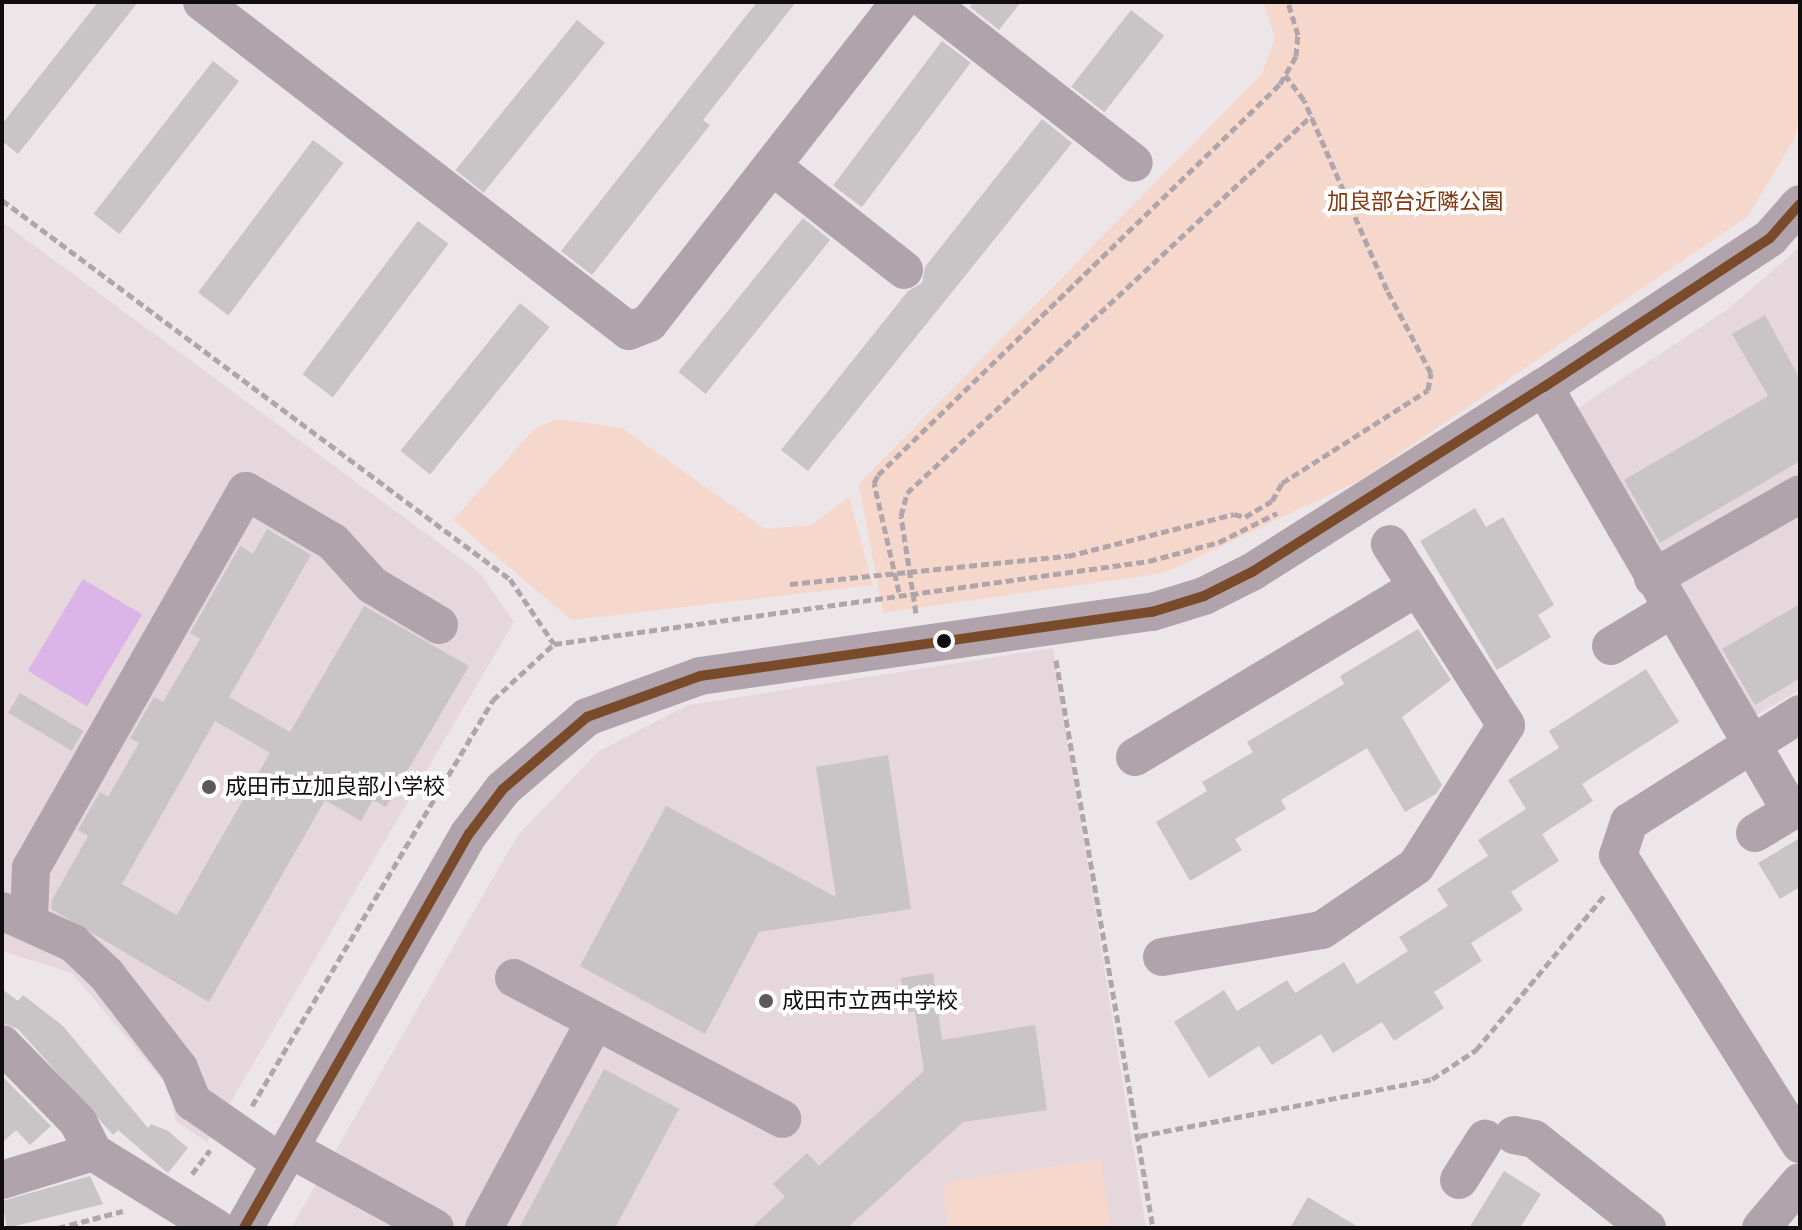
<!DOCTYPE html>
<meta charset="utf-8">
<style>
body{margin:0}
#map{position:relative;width:1802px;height:1230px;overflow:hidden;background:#ede6e8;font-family:Signika,"Noto Sans JP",sans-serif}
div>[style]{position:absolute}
.built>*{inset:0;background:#e5d7db}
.green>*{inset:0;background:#f5d7cc}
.water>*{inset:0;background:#dbb4e8;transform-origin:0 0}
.building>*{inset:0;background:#c9c4c5;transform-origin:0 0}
.path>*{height:5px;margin-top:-2.5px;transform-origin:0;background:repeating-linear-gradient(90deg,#afa5ab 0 8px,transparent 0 12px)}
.minor>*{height:38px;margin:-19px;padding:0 19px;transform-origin:19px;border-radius:19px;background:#b1a3ac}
.bus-1>*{height:10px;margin:-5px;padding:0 5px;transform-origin:5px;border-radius:5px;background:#7a4b2a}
.dots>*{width:22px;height:22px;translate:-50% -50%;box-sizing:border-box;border:4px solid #fff;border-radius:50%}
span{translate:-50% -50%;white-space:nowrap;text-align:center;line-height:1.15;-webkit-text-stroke:8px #fff;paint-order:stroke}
.park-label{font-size:22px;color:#843610}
.poi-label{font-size:22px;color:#110d0e}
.left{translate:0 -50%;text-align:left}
.frame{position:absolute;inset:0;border:4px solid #110d0e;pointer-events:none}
</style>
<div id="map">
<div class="built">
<div style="clip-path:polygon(2px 222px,480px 573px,514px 622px,207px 1142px,176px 1121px,169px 1088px,72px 973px,2px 951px)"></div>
<div style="clip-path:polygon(1800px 247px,1800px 690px,1751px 718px,1572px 412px,1728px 309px)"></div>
<div style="clip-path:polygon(1053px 648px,1146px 1228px,291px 1228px,518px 835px,599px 751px,688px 705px)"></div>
</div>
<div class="green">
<div style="clip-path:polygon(1263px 2px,1800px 2px,1800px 117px,1793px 141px,1748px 216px,1359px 481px,1164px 573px,883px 613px,859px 484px,1262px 74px,1275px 37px)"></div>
<div style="clip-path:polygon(556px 419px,622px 428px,765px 529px,811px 525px,849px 497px,873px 585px,572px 620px,453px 520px,534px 429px)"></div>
<div style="clip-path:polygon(1100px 1159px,1111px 1228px,948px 1228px,942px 1191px,950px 1182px)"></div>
</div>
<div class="water">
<div style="left:83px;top:579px;width:69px;height:107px;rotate:31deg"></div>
</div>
<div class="building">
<div style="clip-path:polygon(98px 2px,138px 2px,18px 154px,2px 141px,2px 124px)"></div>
<div style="clip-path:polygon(757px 2px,796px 2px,703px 120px,710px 125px,592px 275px,561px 251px)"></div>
<div style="clip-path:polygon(973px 2px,1021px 2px,999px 30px,970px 7px)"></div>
<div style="left:1131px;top:10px;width:42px;height:97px;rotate:38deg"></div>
<div style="left:577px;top:20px;width:36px;height:193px;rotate:39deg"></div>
<div style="left:942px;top:41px;width:36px;height:181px;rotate:37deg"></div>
<div style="left:213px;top:61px;width:33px;height:194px;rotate:38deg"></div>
<div style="clip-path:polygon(1042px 119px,1072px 143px,808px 471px,781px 450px,908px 291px,922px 283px,925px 267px)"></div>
<div style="left:313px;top:140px;width:38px;height:191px;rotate:37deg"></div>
<div style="left:803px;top:218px;width:35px;height:198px;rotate:39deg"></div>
<div style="left:418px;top:221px;width:38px;height:192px;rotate:37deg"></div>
<div style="left:520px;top:303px;width:38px;height:190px;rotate:39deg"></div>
<div style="clip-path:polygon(1765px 315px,1800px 379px,1800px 461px,1660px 543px,1624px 480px,1768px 396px,1732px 334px)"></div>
<div style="clip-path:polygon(1475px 508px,1486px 527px,1503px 517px,1554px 605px,1538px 615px,1551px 637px,1497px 670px,1420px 541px)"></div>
<div style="clip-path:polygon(evenodd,267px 529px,311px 555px,229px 697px,290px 732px,364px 606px,469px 666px,386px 807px,373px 800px,361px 821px,325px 800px,209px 1002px,51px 909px,52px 900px,88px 836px,78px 830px,100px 792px,108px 797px,139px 743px,130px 738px,154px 697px,163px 702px,200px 639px,190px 633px,240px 546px,253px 554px,267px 529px,215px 721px,270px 753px,177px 915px,122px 884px,215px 721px)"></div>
<div style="clip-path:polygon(1800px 604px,1800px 678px,1755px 705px,1722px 649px)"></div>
<div style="clip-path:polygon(1418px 629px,1451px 680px,1402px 717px,1442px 785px,1436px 794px,1405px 812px,1367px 748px,1281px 800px,1286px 809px,1235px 839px,1242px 850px,1190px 881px,1156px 822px,1207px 791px,1202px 782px,1253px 752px,1247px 742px,1344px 684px,1340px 676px)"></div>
<div style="clip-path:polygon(1646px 669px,1679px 722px,1582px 784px,1593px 801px,1542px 834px,1559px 861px,1511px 892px,1523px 910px,1471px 943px,1482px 961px,1434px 992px,1444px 1008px,1394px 1041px,1382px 1022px,1333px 1053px,1321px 1034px,1272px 1065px,1259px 1046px,1209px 1078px,1174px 1022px,1224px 990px,1237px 1011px,1287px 980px,1295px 993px,1344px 962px,1357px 984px,1408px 951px,1399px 937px,1448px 906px,1437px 889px,1488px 856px,1478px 840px,1526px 809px,1508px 780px,1559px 748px,1549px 731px)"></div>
<div style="left:20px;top:693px;width:74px;height:23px;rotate:31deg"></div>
<div style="clip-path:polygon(888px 755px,911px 909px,759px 932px,705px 1034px,580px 966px,666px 806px,836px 897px,816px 767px)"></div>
<div style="clip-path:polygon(1800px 838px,1800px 887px,1780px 899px,1758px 863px)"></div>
<div style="clip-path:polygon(933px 973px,942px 1040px,1035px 1025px,1047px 1110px,963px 1122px,847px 1228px,751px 1228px,785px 1197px,773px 1184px,807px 1153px,819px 1166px,924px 1071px,915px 1011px,906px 1013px,901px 978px)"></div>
<div style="clip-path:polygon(2px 989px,18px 1001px,23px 995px,63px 1026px,148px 1128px,151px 1124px,168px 1131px,188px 1148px,168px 1173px,118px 1130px,113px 1135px,18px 1029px,2px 1023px)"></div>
<div style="clip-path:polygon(604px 1069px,679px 1109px,615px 1228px,519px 1228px)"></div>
<div style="clip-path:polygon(2px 1076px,51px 1126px,30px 1145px,16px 1130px,2px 1143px)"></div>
<div style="clip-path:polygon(1504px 1171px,1541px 1194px,1520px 1228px,1469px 1228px)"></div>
<div style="clip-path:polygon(90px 1176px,103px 1204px,7px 1228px,2px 1201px)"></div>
<div style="clip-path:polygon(1308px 1197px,1360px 1228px,1290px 1228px)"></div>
</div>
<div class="path">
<div style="left:2px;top:200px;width:634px;rotate:36.73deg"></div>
<div style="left:510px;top:579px;width:78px;rotate:55.9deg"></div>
<div style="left:790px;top:584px;width:279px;rotate:-5.8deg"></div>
<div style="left:1068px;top:556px;width:171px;rotate:-14.2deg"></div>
<div style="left:1234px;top:514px;width:11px;rotate:15deg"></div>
<div style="left:1245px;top:517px;width:31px;rotate:-31deg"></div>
<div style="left:1272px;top:501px;width:21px;rotate:-61deg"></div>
<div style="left:1282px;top:483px;width:173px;rotate:-32.5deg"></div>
<div style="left:1428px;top:390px;width:17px;rotate:-80deg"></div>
<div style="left:1431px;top:373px;width:94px;rotate:-117.9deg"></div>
<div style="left:1387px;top:290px;width:207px;rotate:-113.6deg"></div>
<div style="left:1304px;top:100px;width:31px;rotate:-127deg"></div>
<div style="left:899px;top:592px;width:112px;rotate:-102.9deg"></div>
<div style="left:874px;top:483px;width:9px;rotate:-63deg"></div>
<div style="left:878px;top:475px;width:561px;rotate:-44.21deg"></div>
<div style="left:1280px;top:84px;width:32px;rotate:-60deg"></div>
<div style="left:1296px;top:56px;width:21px;rotate:-85deg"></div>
<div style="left:1298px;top:35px;width:34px;rotate:-107deg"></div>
<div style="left:916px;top:613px;width:98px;rotate:-98.8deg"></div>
<div style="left:901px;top:516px;width:24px;rotate:-75deg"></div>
<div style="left:907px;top:493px;width:553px;rotate:-43.02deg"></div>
<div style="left:1056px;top:660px;width:576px;rotate:80.31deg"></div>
<div style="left:252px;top:1106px;width:472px;rotate:-59.3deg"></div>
<div style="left:493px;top:700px;width:83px;rotate:-42.6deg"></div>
<div style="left:554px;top:644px;width:601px;rotate:-7.94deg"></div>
<div style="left:1149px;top:561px;width:73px;rotate:-15.2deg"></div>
<div style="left:1219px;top:542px;width:65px;rotate:-26.6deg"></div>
<div style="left:1140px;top:1136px;width:298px;rotate:-11deg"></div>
<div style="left:1432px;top:1079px;width:53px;rotate:-33.4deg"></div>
<div style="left:1476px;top:1050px;width:200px;rotate:-50.3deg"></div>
<div style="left:192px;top:1174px;width:30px;rotate:-53deg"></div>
<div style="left:58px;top:1228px;width:67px;rotate:-14.7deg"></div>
</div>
<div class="minor">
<div style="left:202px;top:2px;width:539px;rotate:37.61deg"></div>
<div style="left:629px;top:331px;width:22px;rotate:-22deg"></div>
<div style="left:649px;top:323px;width:407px;rotate:-52deg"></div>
<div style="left:928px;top:2px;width:261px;rotate:38deg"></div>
<div style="left:772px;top:166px;width:168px;rotate:38.2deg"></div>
<div style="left:1544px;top:387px;width:491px;rotate:59.8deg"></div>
<div style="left:1653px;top:578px;width:169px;rotate:-29.7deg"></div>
<div style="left:1611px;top:646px;width:71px;rotate:-31.2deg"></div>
<div style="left:1800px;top:714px;width:202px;rotate:147.7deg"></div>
<div style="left:1629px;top:822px;width:35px;rotate:108deg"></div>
<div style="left:1618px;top:855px;width:342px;rotate:57.8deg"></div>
<div style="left:1135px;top:757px;width:330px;rotate:-31deg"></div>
<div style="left:1755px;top:833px;width:52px;rotate:-31deg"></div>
<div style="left:2px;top:911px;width:78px;rotate:24.3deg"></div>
<div style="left:73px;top:943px;width:45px;rotate:43.2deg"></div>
<div style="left:106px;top:974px;width:119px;rotate:52.2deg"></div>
<div style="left:179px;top:1068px;width:37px;rotate:68deg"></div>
<div style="left:193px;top:1102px;width:107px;rotate:34.7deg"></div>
<div style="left:29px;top:919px;width:51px;rotate:-87.8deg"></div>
<div style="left:31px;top:868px;width:434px;rotate:-60.3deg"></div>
<div style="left:246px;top:491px;width:101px;rotate:30.4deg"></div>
<div style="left:333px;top:542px;width:58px;rotate:47.8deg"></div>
<div style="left:372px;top:585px;width:78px;rotate:30.8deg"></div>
<div style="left:1162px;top:957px;width:162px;rotate:-9.6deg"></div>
<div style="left:1322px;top:930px;width:114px;rotate:-34.2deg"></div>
<div style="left:1416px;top:866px;width:167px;rotate:-57.4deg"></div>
<div style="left:1506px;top:725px;width:215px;rotate:-122.7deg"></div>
<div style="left:514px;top:978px;width:303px;rotate:27.7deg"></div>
<div style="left:2px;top:1044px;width:109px;rotate:45.7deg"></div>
<div style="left:78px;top:1122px;width:34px;rotate:63deg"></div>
<div style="left:93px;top:1152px;width:145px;rotate:31.7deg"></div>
<div style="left:1514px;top:1135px;width:20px;rotate:11deg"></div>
<div style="left:1534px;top:1139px;width:144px;rotate:38.2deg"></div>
<div style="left:290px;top:1149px;width:165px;rotate:28.6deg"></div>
<div style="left:2px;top:1180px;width:95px;rotate:-17.1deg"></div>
<div style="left:1459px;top:1180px;width:49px;rotate:-57.6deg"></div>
<div style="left:244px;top:1228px;width:454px;rotate:-60.3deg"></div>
<div style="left:469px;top:834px;width:56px;rotate:-52.9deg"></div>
<div style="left:503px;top:789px;width:111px;rotate:-40.6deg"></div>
<div style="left:587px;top:717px;width:120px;rotate:-19.9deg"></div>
<div style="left:700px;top:676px;width:457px;rotate:-8.1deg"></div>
<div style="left:1152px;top:612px;width:54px;rotate:-17.1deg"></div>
<div style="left:1204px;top:596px;width:54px;rotate:-26.6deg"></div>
<div style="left:1252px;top:572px;width:346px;rotate:-32.4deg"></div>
<div style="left:1544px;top:387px;width:271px;rotate:-33.4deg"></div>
<div style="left:1770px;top:238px;width:45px;rotate:-48.6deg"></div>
<div style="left:484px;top:1228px;width:235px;rotate:-61.8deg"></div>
<div style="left:1761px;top:1228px;width:60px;rotate:-49.7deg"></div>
</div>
<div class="bus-1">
<div style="left:244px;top:1228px;width:454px;rotate:-60.3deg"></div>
<div style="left:469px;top:834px;width:56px;rotate:-52.9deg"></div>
<div style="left:503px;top:789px;width:111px;rotate:-40.6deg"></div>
<div style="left:587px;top:717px;width:120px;rotate:-19.9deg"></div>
<div style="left:700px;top:676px;width:457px;rotate:-8.1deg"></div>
<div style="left:1152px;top:612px;width:54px;rotate:-17.1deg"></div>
<div style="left:1204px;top:596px;width:54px;rotate:-26.6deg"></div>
<div style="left:1252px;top:572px;width:346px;rotate:-32.4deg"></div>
<div style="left:1544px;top:387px;width:271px;rotate:-33.4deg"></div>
<div style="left:1770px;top:238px;width:45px;rotate:-48.6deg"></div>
</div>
<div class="dots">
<div style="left:944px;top:641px;background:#110d0e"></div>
<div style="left:209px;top:787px;background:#5e595a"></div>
<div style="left:766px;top:1001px;background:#5e595a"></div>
</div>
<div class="park-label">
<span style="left:1415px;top:202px">加良部台近隣公園</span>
</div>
<div class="poi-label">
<span class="left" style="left:225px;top:787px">成田市立加良部小学校</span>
<span class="left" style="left:782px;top:1001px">成田市立西中学校</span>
</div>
<div class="frame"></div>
</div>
